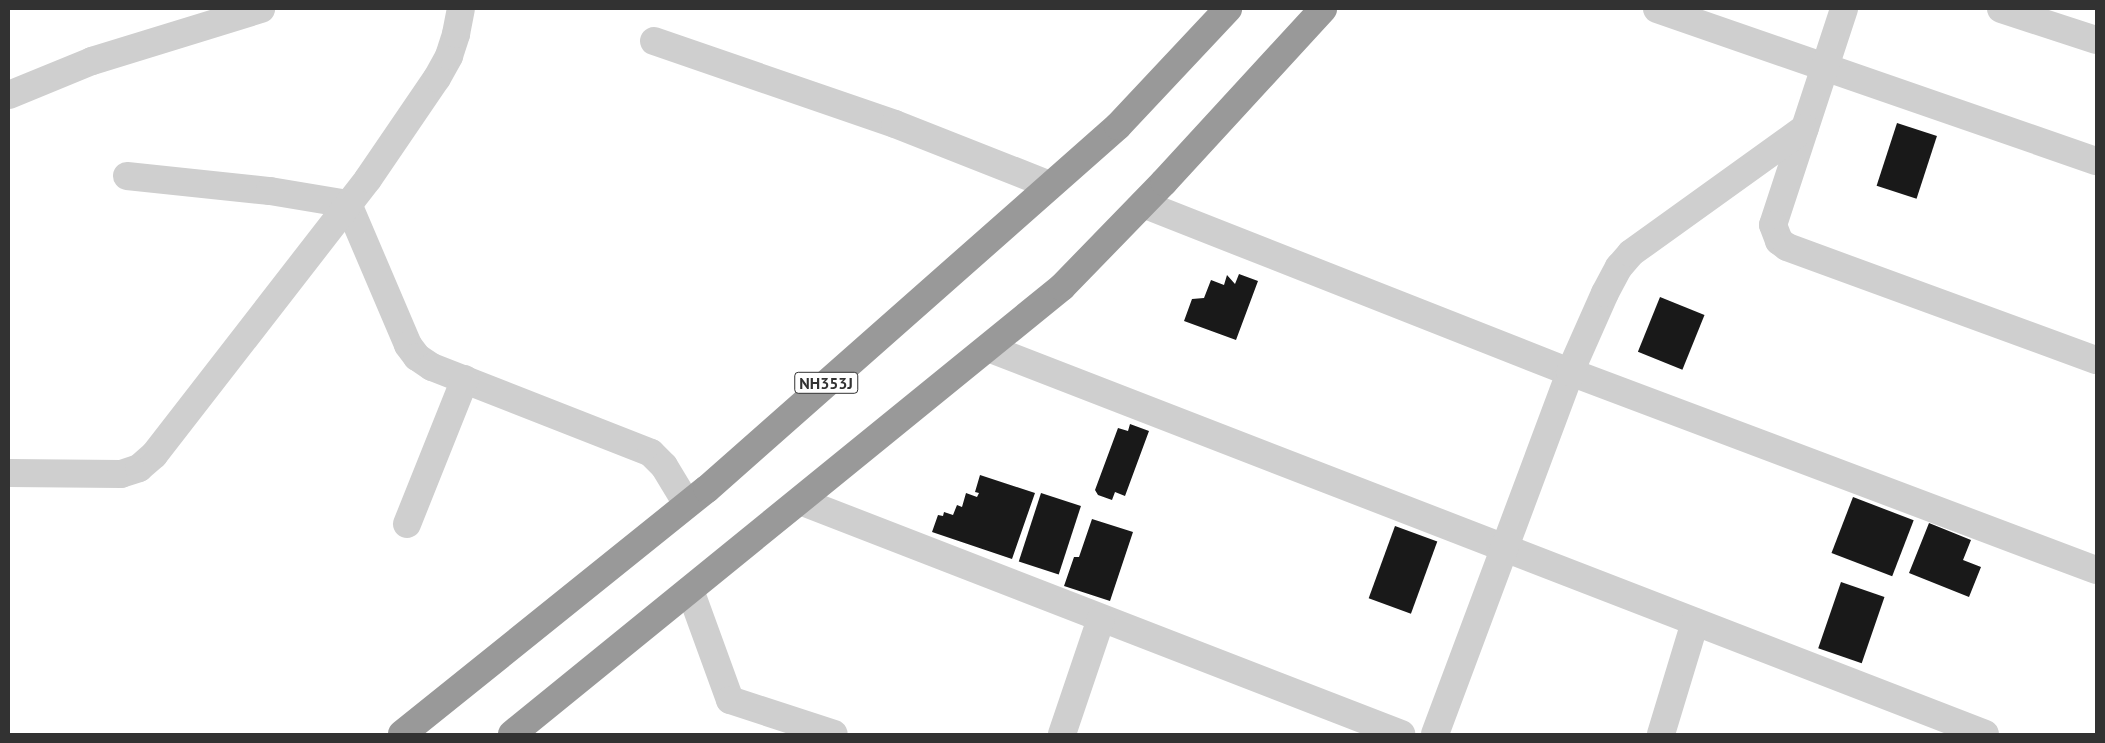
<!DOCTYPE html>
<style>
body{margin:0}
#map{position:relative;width:2105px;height:743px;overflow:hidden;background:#fff;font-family:"PT Sans",sans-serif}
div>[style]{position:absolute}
.building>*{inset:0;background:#191919;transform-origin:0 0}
.street>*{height:28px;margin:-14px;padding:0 14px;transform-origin:14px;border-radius:14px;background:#cfcfcf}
.highway>*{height:28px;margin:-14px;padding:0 14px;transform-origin:14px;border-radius:14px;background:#999}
span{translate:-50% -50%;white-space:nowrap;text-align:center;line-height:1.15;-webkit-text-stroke:5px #fff;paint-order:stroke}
.shield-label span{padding:1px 4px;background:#fff;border:1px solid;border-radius:4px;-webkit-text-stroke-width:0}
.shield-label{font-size:16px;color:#323232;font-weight:700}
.frame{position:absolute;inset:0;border:10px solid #323232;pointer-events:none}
</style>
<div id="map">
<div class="building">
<div style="left:1897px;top:123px;width:42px;height:66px;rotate:18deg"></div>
<div style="clip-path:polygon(1239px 274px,1258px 281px,1236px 340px,1184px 321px,1192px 299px,1204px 298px,1211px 280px,1224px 285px,1227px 275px,1235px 284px)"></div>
<div style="left:1660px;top:297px;width:48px;height:59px;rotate:22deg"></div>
<div style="clip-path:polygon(1130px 424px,1149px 431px,1125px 496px,1115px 492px,1112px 500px,1098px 495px,1095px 490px,1118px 428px,1128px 431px)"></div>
<div style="clip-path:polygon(980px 475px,1035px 493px,1012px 559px,932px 532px,938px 515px,943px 516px,944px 512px,953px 515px,957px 505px,962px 507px,966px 493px,977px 497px,979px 493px,975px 492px)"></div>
<div style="left:1041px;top:493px;width:42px;height:72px;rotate:18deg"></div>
<div style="left:1853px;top:497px;width:65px;height:60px;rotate:21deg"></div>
<div style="clip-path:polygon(1092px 519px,1133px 532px,1110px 601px,1064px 586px,1074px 557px,1079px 557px)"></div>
<div style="clip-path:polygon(1929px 523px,1971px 540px,1963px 560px,1981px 567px,1969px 597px,1909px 573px)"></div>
<div style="left:1395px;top:526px;width:45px;height:77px;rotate:20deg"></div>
<div style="left:1841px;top:582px;width:46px;height:70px;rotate:19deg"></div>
</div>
<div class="street">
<div style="left:1657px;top:9px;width:465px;rotate:19.1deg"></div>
<div style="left:1844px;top:9px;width:227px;rotate:108.2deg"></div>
<div style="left:1773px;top:225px;width:17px;rotate:69deg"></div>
<div style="left:1779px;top:241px;width:10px;rotate:37deg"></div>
<div style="left:1787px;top:247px;width:329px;rotate:20.1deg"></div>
<div style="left:2001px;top:9px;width:100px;rotate:18.1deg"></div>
<div style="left:654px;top:41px;width:255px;rotate:19deg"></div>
<div style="left:895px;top:124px;width:167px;rotate:21.5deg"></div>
<div style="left:9px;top:95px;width:90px;rotate:-22.3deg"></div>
<div style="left:92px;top:61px;width:177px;rotate:-17.1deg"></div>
<div style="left:127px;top:176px;width:144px;rotate:6deg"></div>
<div style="left:270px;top:191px;width:79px;rotate:9.5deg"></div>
<div style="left:348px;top:204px;width:153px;rotate:66.9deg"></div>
<div style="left:408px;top:345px;width:15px;rotate:53deg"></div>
<div style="left:417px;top:357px;width:18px;rotate:34deg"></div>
<div style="left:432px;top:367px;width:235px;rotate:21.4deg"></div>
<div style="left:651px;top:453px;width:18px;rotate:45deg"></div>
<div style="left:664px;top:466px;width:44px;rotate:58.8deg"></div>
<div style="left:1143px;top:204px;width:459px;rotate:21.5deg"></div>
<div style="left:1570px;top:372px;width:562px;rotate:20.63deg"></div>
<div style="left:988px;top:348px;width:1069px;rotate:21.16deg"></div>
<div style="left:9px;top:473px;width:112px;rotate:0.5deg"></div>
<div style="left:121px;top:474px;width:19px;rotate:-18deg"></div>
<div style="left:139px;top:468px;width:20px;rotate:-41deg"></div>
<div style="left:154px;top:455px;width:349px;rotate:-52.2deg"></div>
<div style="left:368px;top:179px;width:122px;rotate:-55.7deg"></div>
<div style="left:437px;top:78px;width:25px;rotate:-61deg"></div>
<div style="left:449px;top:56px;width:23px;rotate:-72deg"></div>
<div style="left:456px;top:34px;width:25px;rotate:-79deg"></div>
<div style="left:800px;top:501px;width:645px;rotate:21.19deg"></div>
<div style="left:407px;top:524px;width:156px;rotate:-68.2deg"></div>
<div style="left:690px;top:590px;width:117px;rotate:70deg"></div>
<div style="left:730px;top:700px;width:109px;rotate:18.1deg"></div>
<div style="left:1062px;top:734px;width:121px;rotate:-71.3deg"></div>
<div style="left:1435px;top:734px;width:386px;rotate:-69.5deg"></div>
<div style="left:1570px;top:372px;width:86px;rotate:-66.1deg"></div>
<div style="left:1605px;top:293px;width:30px;rotate:-62deg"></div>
<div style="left:1619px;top:267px;width:18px;rotate:-49deg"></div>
<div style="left:1631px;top:253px;width:214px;rotate:-35.7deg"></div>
<div style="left:1661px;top:734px;width:117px;rotate:-73.1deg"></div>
</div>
<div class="highway">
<div style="left:402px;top:734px;width:391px;rotate:-38.8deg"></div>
<div style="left:707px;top:489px;width:548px;rotate:-41.45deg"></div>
<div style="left:1118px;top:126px;width:161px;rotate:-46.8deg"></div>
<div style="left:512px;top:734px;width:709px;rotate:-39.1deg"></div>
<div style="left:1062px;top:287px;width:146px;rotate:-45.8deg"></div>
<div style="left:1164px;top:182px;width:235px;rotate:-47.4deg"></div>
</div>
<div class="shield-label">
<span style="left:826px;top:383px">NH353J</span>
</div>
<div class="frame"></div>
</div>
